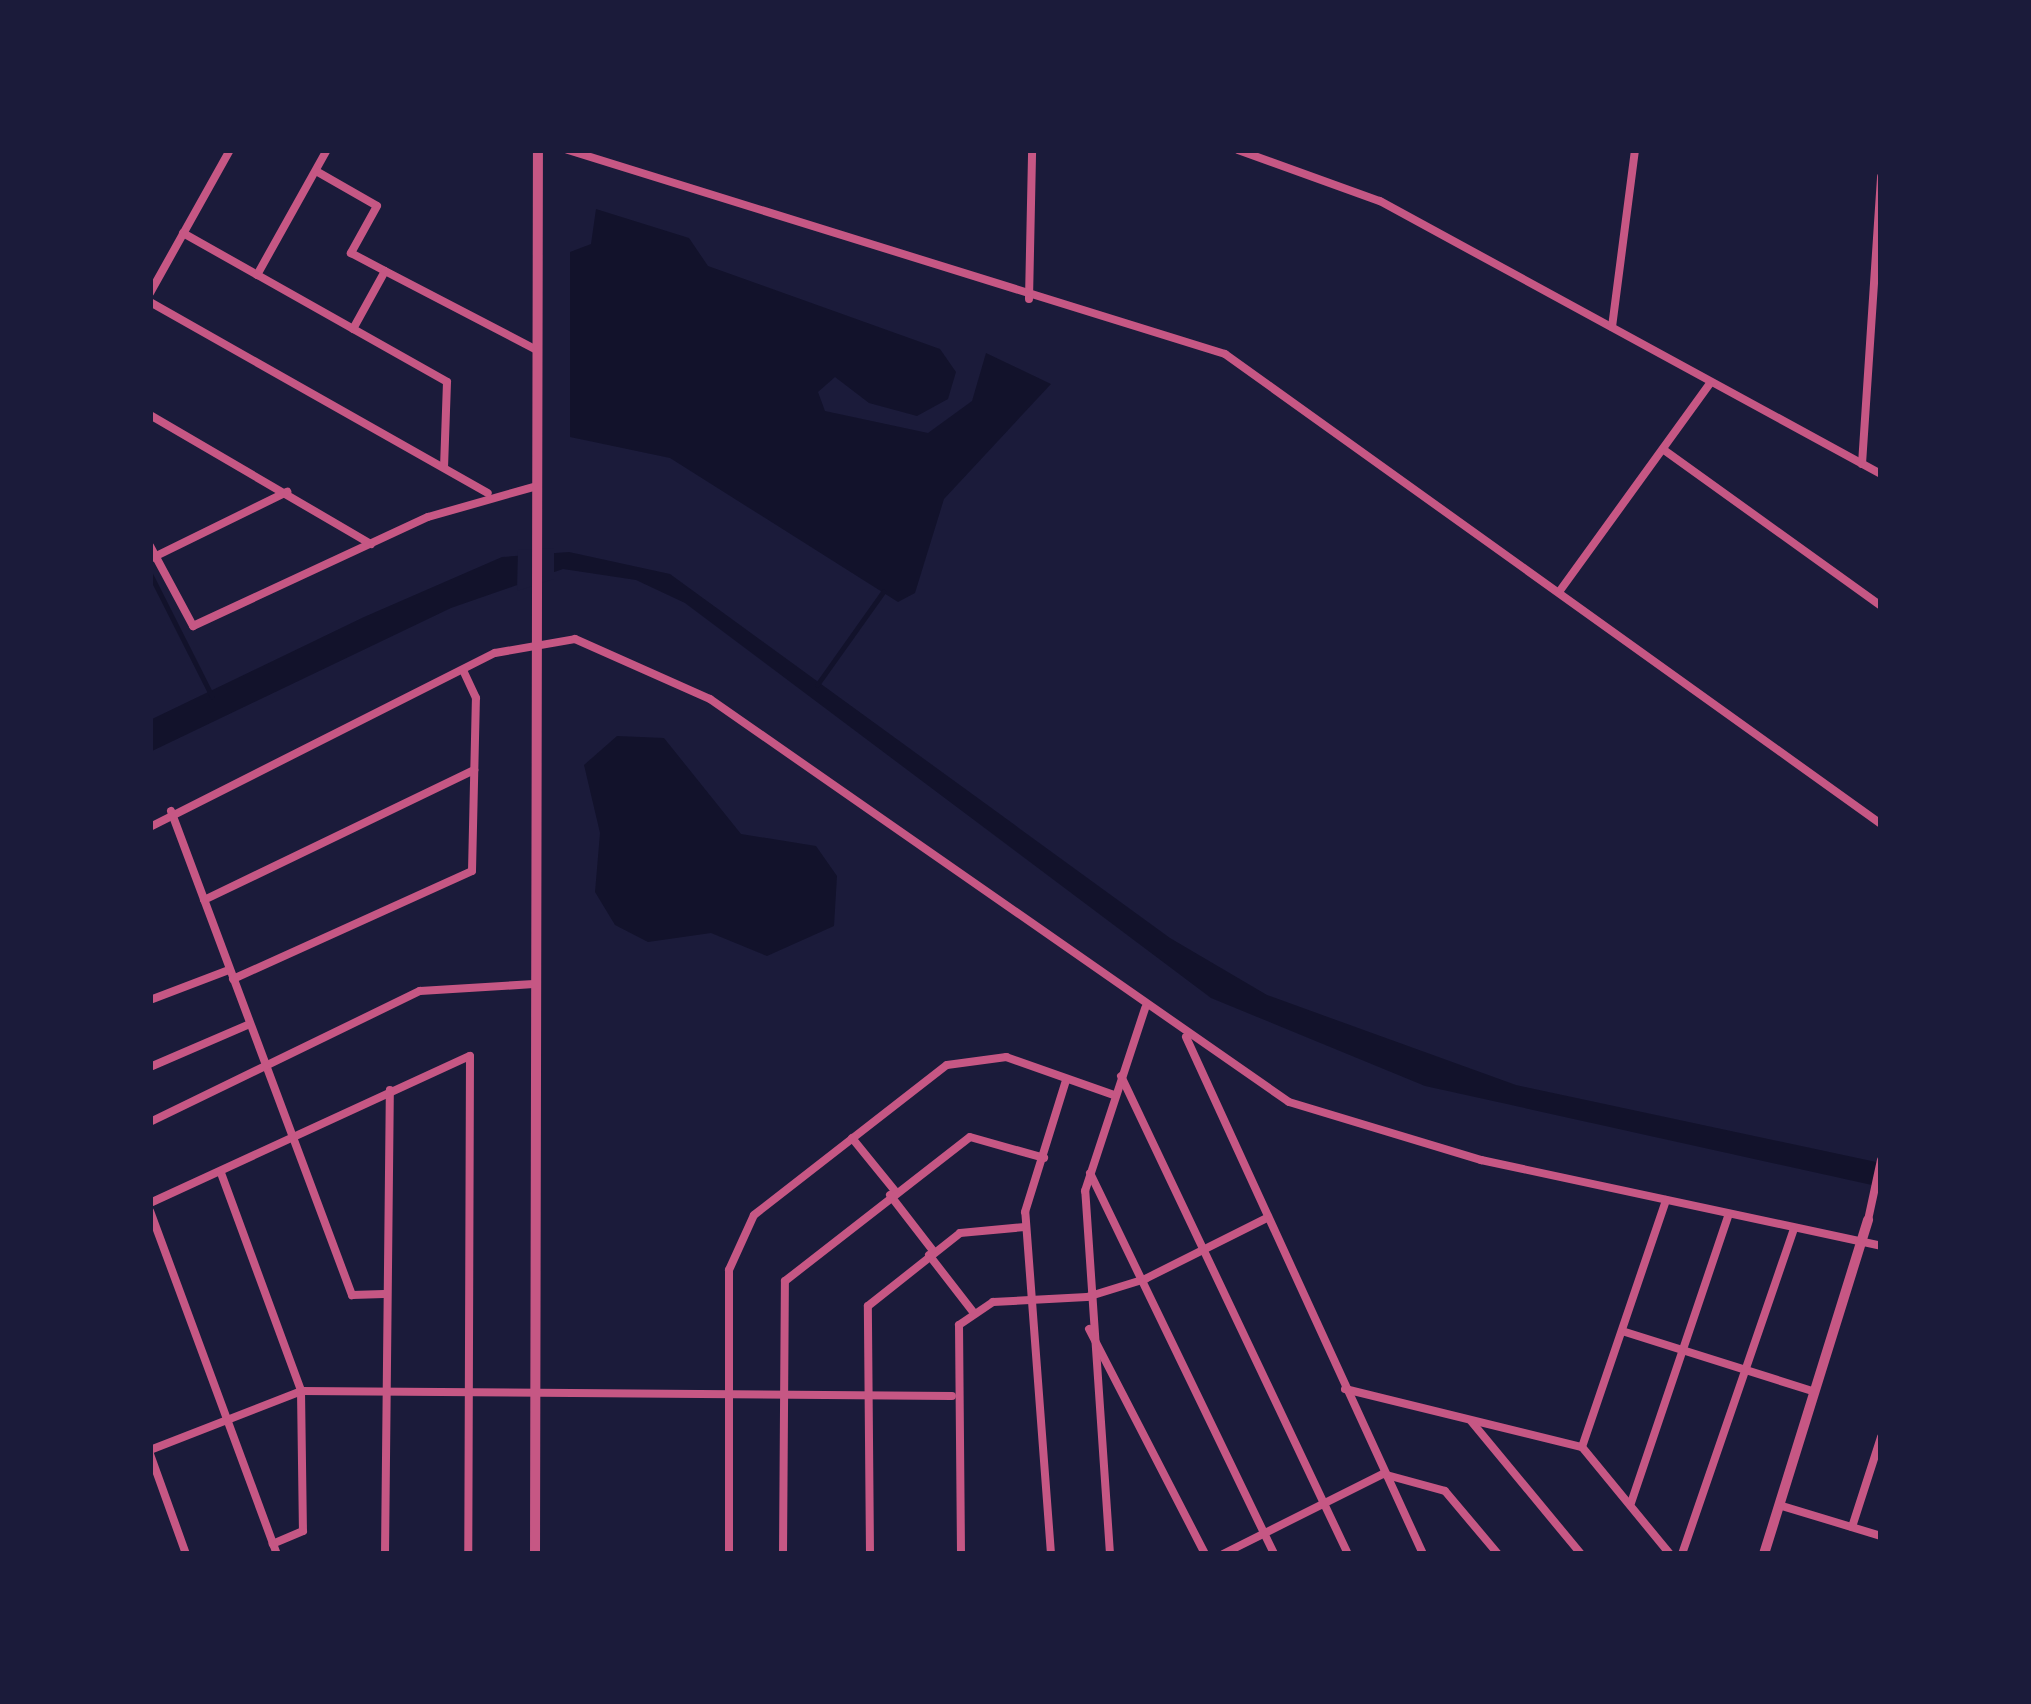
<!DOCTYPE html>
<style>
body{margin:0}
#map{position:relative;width:2031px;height:1704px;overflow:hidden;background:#1b1b3a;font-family:"Noto Serif",serif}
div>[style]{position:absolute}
.water>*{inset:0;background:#12122b}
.pier>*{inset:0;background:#1b1b3a}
.stream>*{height:4.5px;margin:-2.25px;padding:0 2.25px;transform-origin:2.25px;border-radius:2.25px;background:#12122b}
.minor>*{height:8px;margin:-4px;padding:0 4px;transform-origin:4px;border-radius:4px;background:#c65784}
.tertiary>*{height:10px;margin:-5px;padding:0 5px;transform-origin:5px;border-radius:5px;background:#c65784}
span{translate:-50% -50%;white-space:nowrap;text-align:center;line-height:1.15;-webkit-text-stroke:12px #1b1b3a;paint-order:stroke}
.frame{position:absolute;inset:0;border:153px solid #1b1b3a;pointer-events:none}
</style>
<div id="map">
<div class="water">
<div style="clip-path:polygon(596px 209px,689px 238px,708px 266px,940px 349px,956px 372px,948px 399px,917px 416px,869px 403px,835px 377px,818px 392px,825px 411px,928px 433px,972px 401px,986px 353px,1051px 384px,944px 499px,915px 593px,898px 602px,670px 458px,570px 437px,570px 252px,591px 244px)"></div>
<div style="clip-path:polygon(569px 552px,670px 574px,1170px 938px,1267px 995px,1516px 1085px,1881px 1163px,1881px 1187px,1425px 1086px,1211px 998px,685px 603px,636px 580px,563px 569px,451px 608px,150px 752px,150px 720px,364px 617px,502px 557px)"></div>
<div style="clip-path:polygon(617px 736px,664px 738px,741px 834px,816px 846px,837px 876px,834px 926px,767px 956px,711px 933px,648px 942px,615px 925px,595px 892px,600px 833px,584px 765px)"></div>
</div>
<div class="pier">
<div style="clip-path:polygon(554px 548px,554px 579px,517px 591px,518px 550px)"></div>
</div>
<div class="stream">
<div style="left:150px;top:573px;width:138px;rotate:63.2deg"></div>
<div style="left:817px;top:685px;width:114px;rotate:-54.6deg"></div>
</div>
<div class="minor">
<div style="left:568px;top:150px;width:688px;rotate:17.25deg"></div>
<div style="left:1225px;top:354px;width:807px;rotate:35.62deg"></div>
<div style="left:1238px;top:150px;width:151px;rotate:19.8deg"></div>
<div style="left:1380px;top:201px;width:571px;rotate:28.59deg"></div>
<div style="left:316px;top:171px;width:70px;rotate:29.8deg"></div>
<div style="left:377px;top:206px;width:54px;rotate:119deg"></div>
<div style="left:351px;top:253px;width:38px;rotate:28deg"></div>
<div style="left:183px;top:233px;width:303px;rotate:29.4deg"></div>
<div style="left:447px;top:382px;width:85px;rotate:92deg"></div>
<div style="left:257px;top:275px;width:143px;rotate:-60.8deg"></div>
<div style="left:150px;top:293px;width:164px;rotate:-60.8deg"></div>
<div style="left:1029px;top:299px;width:149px;rotate:-88.8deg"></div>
<div style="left:150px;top:302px;width:388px;rotate:29.5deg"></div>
<div style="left:1612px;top:327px;width:178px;rotate:-82.6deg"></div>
<div style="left:353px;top:329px;width:66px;rotate:-61.1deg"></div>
<div style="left:385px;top:271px;width:171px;rotate:27.5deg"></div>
<div style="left:150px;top:415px;width:256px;rotate:30.3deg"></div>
<div style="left:1664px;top:450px;width:267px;rotate:35.7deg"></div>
<div style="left:1862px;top:464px;width:288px;rotate:-86.2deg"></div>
<div style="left:150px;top:546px;width:91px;rotate:61.7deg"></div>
<div style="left:193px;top:626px;width:259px;rotate:-24.9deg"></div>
<div style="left:428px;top:517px;width:113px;rotate:-15.9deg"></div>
<div style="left:150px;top:559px;width:153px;rotate:-26.1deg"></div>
<div style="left:1559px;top:592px;width:259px;rotate:-54.1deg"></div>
<div style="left:171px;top:811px;width:517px;rotate:69.5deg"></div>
<div style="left:352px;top:1295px;width:32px;rotate:-2deg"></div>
<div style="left:150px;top:827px;width:386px;rotate:-26.8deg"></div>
<div style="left:495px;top:653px;width:81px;rotate:-9.9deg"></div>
<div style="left:575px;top:639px;width:148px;rotate:24deg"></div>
<div style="left:710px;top:699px;width:705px;rotate:34.84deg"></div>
<div style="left:1289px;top:1102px;width:201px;rotate:16.8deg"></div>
<div style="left:1481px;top:1160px;width:409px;rotate:12.1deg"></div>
<div style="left:204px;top:900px;width:300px;rotate:-25.7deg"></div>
<div style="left:233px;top:979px;width:262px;rotate:-24.3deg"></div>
<div style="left:472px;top:871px;width:173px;rotate:-88.7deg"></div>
<div style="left:476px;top:698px;width:31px;rotate:-115deg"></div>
<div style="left:150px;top:1000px;width:85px;rotate:-20.8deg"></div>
<div style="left:1186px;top:1037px;width:569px;rotate:65.37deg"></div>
<div style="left:150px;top:1067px;width:109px;rotate:-23.3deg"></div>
<div style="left:1121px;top:1076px;width:529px;rotate:64.6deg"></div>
<div style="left:150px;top:1122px;width:300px;rotate:-25.9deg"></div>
<div style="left:420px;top:991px;width:114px;rotate:-3.5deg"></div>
<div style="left:852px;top:1138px;width:68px;rotate:50.9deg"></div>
<div style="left:221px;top:1173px;width:232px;rotate:69.8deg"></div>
<div style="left:301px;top:1391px;width:140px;rotate:89.2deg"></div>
<div style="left:303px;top:1531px;width:33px;rotate:157deg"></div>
<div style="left:1090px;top:1173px;width:423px;rotate:64.2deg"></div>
<div style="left:890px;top:1195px;width:72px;rotate:52.3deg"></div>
<div style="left:150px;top:1203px;width:352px;rotate:-24.7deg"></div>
<div style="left:470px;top:1056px;width:498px;rotate:90.2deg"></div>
<div style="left:150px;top:1211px;width:366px;rotate:69.7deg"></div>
<div style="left:1868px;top:1220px;width:61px;rotate:-77.8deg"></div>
<div style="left:929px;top:1255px;width:73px;rotate:52.2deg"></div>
<div style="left:1089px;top:1329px;width:253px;rotate:62.7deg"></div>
<div style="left:1622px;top:1331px;width:202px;rotate:17.5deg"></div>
<div style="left:1345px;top:1389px;width:244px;rotate:13.8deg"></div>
<div style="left:1582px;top:1447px;width:139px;rotate:50.6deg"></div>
<div style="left:1471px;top:1421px;width:173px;rotate:50.4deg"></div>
<div style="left:1582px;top:1447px;width:261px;rotate:-71.2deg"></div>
<div style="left:150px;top:1450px;width:162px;rotate:-21.3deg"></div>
<div style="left:301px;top:1391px;width:651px;rotate:0.44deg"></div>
<div style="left:150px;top:1454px;width:106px;rotate:70.2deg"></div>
<div style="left:1631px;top:1503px;width:305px;rotate:-71.3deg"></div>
<div style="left:1779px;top:1505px;width:107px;rotate:16.9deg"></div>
<div style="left:1852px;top:1527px;width:95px;rotate:-72.1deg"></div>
<div style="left:385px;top:1554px;width:464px;rotate:-89.4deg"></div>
<div style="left:729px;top:1554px;width:284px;rotate:-90deg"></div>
<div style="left:729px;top:1270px;width:60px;rotate:-65.6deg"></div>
<div style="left:754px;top:1215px;width:244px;rotate:-37.9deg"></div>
<div style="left:947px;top:1065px;width:60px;rotate:-7.7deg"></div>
<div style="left:1006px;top:1057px;width:114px;rotate:19.4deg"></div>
<div style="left:783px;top:1554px;width:273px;rotate:-89.6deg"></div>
<div style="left:785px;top:1281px;width:234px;rotate:-37.9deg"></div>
<div style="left:970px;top:1137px;width:77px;rotate:15.8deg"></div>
<div style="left:870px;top:1554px;width:248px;rotate:-90.5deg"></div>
<div style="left:868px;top:1306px;width:117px;rotate:-38.4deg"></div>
<div style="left:960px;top:1233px;width:65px;rotate:-5.3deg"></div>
<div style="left:961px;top:1554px;width:229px;rotate:-90.5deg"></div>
<div style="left:959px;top:1325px;width:41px;rotate:-34.1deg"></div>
<div style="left:993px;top:1302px;width:94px;rotate:-3deg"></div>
<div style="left:1087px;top:1297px;width:61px;rotate:-17.2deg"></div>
<div style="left:1145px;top:1279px;width:136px;rotate:-26.6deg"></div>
<div style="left:1051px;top:1554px;width:343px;rotate:-94.3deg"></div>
<div style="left:1025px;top:1212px;width:138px;rotate:-72.7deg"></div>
<div style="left:1110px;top:1554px;width:364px;rotate:-93.9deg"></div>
<div style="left:1085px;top:1191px;width:193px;rotate:-71.8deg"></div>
<div style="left:1223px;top:1554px;width:179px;rotate:-26.6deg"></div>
<div style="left:1383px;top:1474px;width:64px;rotate:15.3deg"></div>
<div style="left:1445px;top:1491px;width:82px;rotate:49.9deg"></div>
<div style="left:1682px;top:1554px;width:345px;rotate:-71deg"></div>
</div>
<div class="tertiary">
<div style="left:535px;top:1554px;width:1404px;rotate:-89.88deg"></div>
<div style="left:1764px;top:1554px;width:350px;rotate:-72.7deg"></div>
</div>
<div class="frame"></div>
</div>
